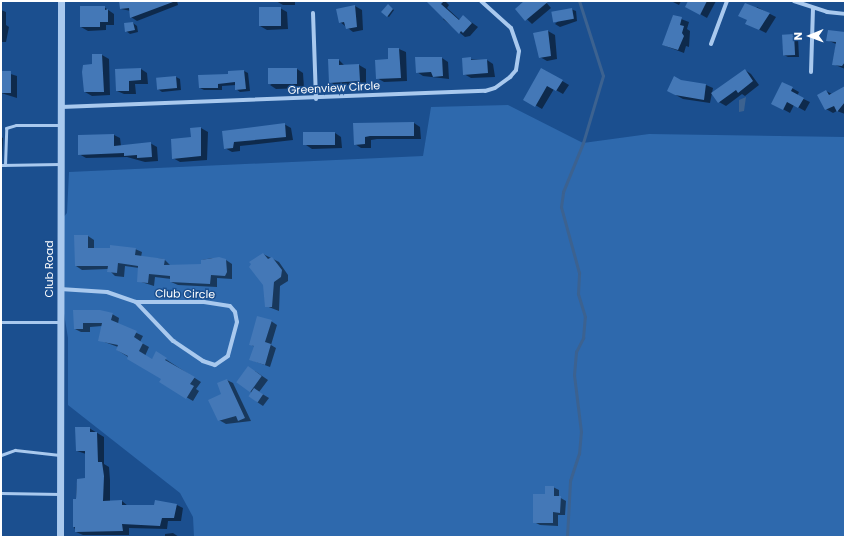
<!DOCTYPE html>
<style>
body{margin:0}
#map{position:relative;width:846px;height:538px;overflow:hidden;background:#1b4f8f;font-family:Poppins,sans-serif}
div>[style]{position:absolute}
.green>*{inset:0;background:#2e69ad}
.water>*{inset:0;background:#3c6290}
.shadow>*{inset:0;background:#0007}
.stream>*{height:2.5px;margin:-1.25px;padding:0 1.25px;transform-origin:1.25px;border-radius:1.25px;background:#3c6290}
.building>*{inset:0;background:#4478b7;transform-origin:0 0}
.service>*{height:3px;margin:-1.5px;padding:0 1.5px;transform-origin:1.5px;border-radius:1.5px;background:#a9c9ee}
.minor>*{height:4px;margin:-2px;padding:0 2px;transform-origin:2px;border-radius:2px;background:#a9c9ee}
.tertiary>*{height:7px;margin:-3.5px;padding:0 3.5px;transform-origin:3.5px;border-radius:3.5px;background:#a9c9ee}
span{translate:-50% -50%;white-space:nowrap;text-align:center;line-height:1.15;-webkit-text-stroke:3px #1b4f8f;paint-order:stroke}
.street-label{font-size:11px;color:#fff}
.frame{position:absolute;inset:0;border:2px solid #fff;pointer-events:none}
.north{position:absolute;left:790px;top:16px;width:40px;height:40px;-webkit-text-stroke:3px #1b4f8f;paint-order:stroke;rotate:269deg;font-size:11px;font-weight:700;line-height:16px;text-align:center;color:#fff}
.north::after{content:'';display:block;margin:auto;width:14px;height:18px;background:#fff;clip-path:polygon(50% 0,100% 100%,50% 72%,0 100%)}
</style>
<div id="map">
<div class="green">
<div style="clip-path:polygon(508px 105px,583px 143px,649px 134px,845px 137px,845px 537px,194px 537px,193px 517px,180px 493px,68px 405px,68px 338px,60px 289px,60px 221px,67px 213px,69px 172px,423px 156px,431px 107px)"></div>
</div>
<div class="water">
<div style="clip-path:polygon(746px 97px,744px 111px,739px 112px,739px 100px)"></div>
</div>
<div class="shadow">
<div style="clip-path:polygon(120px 1px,177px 1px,178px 5px,137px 21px,131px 17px,131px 11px,121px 9px)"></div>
<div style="clip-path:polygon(276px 1px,295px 1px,295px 5px,283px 5px)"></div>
<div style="clip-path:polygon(427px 1px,445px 1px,449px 5px,447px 8px,460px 20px,463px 16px,478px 27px,470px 36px,465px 37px,443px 19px,445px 17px)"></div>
<div style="clip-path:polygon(526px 1px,545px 1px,551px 8px,532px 24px,516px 9px)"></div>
<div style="clip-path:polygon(671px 1px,681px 1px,679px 5px)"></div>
<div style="clip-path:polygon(689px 1px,716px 1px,707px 18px,693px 10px)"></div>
<div style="clip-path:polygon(355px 6px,362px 10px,363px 30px,353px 32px,340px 22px,337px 10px)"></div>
<div style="clip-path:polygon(104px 7px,114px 14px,114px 25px,106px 25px,106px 30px,88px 31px,81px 27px)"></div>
<div style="clip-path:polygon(390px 7px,394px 10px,389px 17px,387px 16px)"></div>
<div style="clip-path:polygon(757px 7px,776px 17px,766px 33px,746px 23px)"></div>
<div style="clip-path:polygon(280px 8px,287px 12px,288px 29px,267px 30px,260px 26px)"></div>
<div style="clip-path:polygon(571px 9px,576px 11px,577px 21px,560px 27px,555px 24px)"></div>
<div style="clip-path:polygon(1px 10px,6px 12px,6px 25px,9px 27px,6px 42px,1px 42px)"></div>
<div style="clip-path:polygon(673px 16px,689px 22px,687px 29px,690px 31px,689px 47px,686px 46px,684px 53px,663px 45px)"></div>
<div style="clip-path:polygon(133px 23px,137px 26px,138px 32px,130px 34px,126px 31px)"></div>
<div style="clip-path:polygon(548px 31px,555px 35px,557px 59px,547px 61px,540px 57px,535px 34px)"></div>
<div style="clip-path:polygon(845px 34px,845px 69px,833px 64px,836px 44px,827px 40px)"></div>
<div style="clip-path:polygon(794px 35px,798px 38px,799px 57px,788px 57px,784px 55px)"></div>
<div style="clip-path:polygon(389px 49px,399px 49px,406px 52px,407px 81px,384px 82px,377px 78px,390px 60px)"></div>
<div style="clip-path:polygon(102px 55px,109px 59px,110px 95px,92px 96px,85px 92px,93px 65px)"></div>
<div style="clip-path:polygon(442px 58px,448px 62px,449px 79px,423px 76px,417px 72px)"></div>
<div style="clip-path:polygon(463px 59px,487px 60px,493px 64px,495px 77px,471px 78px,464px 74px)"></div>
<div style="clip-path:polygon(339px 60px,345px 66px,359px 65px,366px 69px,366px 84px,337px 86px,330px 82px)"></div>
<div style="clip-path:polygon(141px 69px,147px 73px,148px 84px,135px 84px,136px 94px,124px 94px,117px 91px)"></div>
<div style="clip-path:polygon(297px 69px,303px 73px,304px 88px,276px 89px,270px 85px)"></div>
<div style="clip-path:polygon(542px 69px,569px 85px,563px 94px,554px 89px,542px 109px,525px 99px)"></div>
<div style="clip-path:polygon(745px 70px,751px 74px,759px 85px,745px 96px,742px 94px,726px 106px,719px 102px)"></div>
<div style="clip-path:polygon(1px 71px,17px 76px,17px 98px,1px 93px)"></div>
<div style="clip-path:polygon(244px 71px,248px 73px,250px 91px,240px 92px,236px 89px,236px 85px,222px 86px,222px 90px,204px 90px,200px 88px,229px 75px,229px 72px)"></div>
<div style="clip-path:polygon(176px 77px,180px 79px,181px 90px,162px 92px,158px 89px)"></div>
<div style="clip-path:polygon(681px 81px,706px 85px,713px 88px,710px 103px,683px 99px,674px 94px)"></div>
<div style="clip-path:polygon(783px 83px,799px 92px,797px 96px,810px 102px,805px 111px,794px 105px,790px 113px,779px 107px)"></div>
<div style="clip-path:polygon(845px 87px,845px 114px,837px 111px,833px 113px,826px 109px,826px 91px,832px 94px)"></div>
<div style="clip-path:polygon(414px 123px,420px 127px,421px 139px,377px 139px,371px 140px,371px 148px,361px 148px,355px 144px,354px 124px)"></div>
<div style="clip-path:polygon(284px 124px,291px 128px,293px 140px,240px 146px,240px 151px,232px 152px,225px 148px,223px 132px)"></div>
<div style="clip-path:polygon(201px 128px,208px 132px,207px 160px,180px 162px,173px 158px,192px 138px,192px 129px)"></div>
<div style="clip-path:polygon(335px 133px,341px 137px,342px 148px,312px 149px,306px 145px)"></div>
<div style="clip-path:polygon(114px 135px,120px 138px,121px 146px,150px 143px,157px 147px,158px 161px,145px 162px,127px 157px,86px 158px,79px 154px)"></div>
<div style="clip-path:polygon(1px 137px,3px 138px,2px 161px,1px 161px)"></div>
<div style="clip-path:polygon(88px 236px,94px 240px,94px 249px,135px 249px,142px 252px,141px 257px,164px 259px,171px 266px,202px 265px,202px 260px,212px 258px,226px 260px,232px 264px,232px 279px,217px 278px,217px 287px,178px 285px,171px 282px,171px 279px,155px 277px,154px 286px,138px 281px,139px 268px,125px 266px,124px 277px,115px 276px,108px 269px,82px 270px,76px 266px)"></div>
<div style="clip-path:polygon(263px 254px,279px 262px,288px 275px,288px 281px,280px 286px,279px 311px,266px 306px)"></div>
<div style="clip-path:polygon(74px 311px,112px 314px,119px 318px,118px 324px,143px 336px,140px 342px,149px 347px,145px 356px,152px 360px,156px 353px,201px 382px,196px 389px,199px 391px,193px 401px,160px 382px,162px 378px,117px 350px,118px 347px,99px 340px,102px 326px,90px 327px,90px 332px,81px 332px,75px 329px)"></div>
<div style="clip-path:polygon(271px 321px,277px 325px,271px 345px,276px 348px,270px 367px,251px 360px,255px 347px,250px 344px)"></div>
<div style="clip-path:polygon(255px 371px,268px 380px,259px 392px,269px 398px,263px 406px,257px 402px,250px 391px)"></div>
<div style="clip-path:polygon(227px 380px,233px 383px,251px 421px,226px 424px,219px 420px)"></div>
<div style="clip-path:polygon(89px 428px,104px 437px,104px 464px,109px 467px,110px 480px,110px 502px,122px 501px,128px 506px,177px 505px,183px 508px,181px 521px,168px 521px,167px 529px,129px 528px,129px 535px,83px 535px,76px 532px,74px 527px,77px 483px,78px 480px,86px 479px,86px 454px,77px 451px)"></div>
<div style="clip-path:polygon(553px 487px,559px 490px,559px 497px,566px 501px,565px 515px,558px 515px,558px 526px,540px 525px,534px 522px,546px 495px)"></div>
<div style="clip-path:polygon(173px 533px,179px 537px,165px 537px,165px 534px)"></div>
</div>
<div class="stream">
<div style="left:567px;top:537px;width:56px;rotate:-86.9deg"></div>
<div style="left:570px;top:481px;width:28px;rotate:-72deg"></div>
<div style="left:579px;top:454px;width:22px;rotate:-85deg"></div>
<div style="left:581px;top:432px;width:57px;rotate:-97deg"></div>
<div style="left:574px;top:375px;width:23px;rotate:-85deg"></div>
<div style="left:576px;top:352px;width:16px;rotate:-63deg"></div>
<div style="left:583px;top:338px;width:21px;rotate:-85deg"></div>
<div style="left:585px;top:317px;width:24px;rotate:-107deg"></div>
<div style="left:578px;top:294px;width:21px;rotate:-87deg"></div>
<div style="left:579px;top:273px;width:68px;rotate:-105.3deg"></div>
<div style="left:561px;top:207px;width:15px;rotate:-82deg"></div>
<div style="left:563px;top:192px;width:53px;rotate:-67.8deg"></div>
<div style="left:583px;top:143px;width:70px;rotate:-73.4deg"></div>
<div style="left:603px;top:76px;width:79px;rotate:-107.7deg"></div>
</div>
<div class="building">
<div style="clip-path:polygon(119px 1px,172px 1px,173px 2px,130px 18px,129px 8px,120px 9px)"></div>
<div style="clip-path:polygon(426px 1px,444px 1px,441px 4px,459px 20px,463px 15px,472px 23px,463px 33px,461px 31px,459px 34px)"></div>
<div style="clip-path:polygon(524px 1px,549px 1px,525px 21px,515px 9px)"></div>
<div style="clip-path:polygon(688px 1px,707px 1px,700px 15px,685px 7px)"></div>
<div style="clip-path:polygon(745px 3px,770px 13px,759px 30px,745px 24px,747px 20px,738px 16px)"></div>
<div style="clip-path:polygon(388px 4px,393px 9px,387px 17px,381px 12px)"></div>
<div style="clip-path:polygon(355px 5px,357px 27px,346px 29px,344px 22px,339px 23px,336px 9px)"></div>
<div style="clip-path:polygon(80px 6px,105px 6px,105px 10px,108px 9px,108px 22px,100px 22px,100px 27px,80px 27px)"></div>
<div style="left:281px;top:7px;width:19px;height:22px;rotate:90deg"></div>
<div style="left:572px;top:8px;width:11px;height:21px;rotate:80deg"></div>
<div style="clip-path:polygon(673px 15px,682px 17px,680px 25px,684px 26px,682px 33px,684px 36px,678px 50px,662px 45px)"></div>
<div style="clip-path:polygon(133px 22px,135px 30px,125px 32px,124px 23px)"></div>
<div style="clip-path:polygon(548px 30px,551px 56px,539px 58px,533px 33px)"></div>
<div style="clip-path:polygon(828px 30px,845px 32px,845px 62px,842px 66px,832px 65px,836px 42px,826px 41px)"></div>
<div style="left:794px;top:34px;width:21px;height:12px;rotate:87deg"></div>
<div style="clip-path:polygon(388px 48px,399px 48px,401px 78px,376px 79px,375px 60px,388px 59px)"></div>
<div style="clip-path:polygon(92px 54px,102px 54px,104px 92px,84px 92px,82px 72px,83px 65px,92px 64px)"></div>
<div style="clip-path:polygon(415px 57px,442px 57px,443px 76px,433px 77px,431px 72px,416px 73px)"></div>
<div style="clip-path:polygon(471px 57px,471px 60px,487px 59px,488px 73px,463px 75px,462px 58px)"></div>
<div style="clip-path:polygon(328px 59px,339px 59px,339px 65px,359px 64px,360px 81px,329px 83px)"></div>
<div style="clip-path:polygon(141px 68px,141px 80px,129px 81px,129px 91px,116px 91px,115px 69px)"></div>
<div style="left:297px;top:68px;width:16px;height:29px;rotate:90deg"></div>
<div style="clip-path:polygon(541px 68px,563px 80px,556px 91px,547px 86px,535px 107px,523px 100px)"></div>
<div style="clip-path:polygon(745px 69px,753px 81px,738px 93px,736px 90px,718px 103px,711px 93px)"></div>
<div style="clip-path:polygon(244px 70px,246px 89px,235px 90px,235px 82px,218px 84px,218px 88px,199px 88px,198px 75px,228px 74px,228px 71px)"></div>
<div style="left:1px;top:71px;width:10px;height:22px"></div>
<div style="left:176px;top:76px;width:12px;height:20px;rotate:85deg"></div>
<div style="clip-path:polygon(674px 76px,681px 80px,706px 84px,704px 100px,675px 95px,667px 91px)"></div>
<div style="clip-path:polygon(782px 82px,793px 87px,791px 91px,804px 98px,798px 108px,787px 102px,783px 110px,771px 104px)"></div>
<div style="clip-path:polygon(845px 86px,845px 102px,837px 112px,834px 106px,825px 110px,817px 95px,826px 90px,829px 95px)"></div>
<div style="clip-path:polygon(414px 122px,414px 136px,370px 136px,365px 137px,365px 144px,354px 145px,353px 123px)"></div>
<div style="clip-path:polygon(285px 123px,286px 137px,234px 142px,233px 148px,224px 149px,222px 131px)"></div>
<div style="clip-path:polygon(201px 127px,201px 156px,172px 159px,171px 139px,191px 137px,190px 128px)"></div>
<div style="left:335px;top:132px;width:13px;height:32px;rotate:90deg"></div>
<div style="clip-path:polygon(114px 134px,114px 146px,151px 142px,152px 157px,137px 158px,137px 155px,124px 156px,124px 153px,78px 155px,78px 135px)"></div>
<div style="clip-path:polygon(74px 235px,88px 235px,88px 248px,110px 248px,110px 245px,136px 248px,135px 255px,165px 259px,164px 265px,201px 264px,201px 260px,219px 257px,226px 259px,227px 272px,225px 276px,211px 275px,210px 284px,170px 282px,170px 276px,149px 274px,148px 283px,137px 282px,138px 266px,118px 263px,117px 273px,107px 272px,108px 266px,75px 266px)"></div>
<div style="clip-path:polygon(263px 253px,268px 259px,272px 257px,282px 270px,281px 277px,274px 282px,272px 307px,265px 307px,263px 285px,249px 267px,251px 264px,249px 262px)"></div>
<div style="clip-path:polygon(73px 310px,100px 310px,113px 313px,111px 320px,137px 331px,134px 337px,143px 343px,139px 351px,152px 359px,156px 351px,167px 358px,165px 360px,195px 377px,190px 384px,194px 386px,186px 399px,159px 382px,161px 379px,127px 359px,128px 356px,116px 350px,118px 345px,98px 341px,102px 323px,83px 323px,83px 329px,74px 329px)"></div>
<div style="clip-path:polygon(257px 316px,272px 320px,265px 342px,271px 344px,265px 365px,249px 360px,254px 346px,249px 345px)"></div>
<div style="left:248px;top:366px;width:17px;height:20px;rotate:36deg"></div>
<div style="clip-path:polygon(227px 379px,245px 418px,238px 421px,236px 416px,218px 421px,208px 400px,221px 394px,217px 383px)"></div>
<div style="left:254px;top:388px;width:11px;height:10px;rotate:34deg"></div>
<div style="clip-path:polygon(75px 427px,90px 427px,90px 432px,97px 432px,98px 462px,102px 462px,104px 476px,103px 501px,122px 500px,122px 505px,154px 505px,155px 500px,177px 504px,174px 518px,162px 518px,160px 526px,122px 524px,123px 531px,75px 532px,75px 527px,73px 527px,73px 499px,76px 499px,77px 479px,85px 478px,85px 451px,76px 451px)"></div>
<div style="clip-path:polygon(545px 486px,554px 486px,554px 496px,561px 496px,560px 513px,553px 512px,553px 523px,533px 523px,533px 494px,545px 494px)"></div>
</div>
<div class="service">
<div style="left:1px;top:165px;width:59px;rotate:-1deg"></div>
<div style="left:5px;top:165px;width:37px;rotate:-88deg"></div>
<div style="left:6px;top:128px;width:10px;rotate:-17deg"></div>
<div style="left:16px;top:125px;width:44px"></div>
<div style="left:1px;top:322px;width:59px"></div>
<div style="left:1px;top:455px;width:15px;rotate:-20deg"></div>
<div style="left:15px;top:450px;width:45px;rotate:6.3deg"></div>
<div style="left:1px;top:493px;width:59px;rotate:1deg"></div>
</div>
<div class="minor">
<div style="left:794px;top:1px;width:35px;rotate:18deg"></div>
<div style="left:827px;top:12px;width:18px;rotate:6deg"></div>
<div style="left:313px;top:13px;width:86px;rotate:88deg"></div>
<div style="left:711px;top:44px;width:46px;rotate:-69.6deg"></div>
<div style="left:811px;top:72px;width:64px;rotate:-88.2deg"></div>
<div style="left:61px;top:107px;width:424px;rotate:-2.2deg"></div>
<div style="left:485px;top:91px;width:10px;rotate:-17deg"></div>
<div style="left:495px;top:88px;width:19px;rotate:-36deg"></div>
<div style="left:510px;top:77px;width:9px;rotate:-49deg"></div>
<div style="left:516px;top:70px;width:19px;rotate:-81deg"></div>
<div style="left:519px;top:51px;width:24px;rotate:-109deg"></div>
<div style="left:511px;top:28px;width:40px;rotate:-138deg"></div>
<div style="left:60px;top:289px;width:47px;rotate:3.7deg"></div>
<div style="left:107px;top:292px;width:31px;rotate:19deg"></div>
<div style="left:136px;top:302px;width:68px"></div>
<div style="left:204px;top:302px;width:26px;rotate:9deg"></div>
<div style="left:230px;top:306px;width:8px;rotate:50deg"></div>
<div style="left:235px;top:312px;width:10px;rotate:79deg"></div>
<div style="left:237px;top:322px;width:35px;rotate:105deg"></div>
<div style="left:228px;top:356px;width:16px;rotate:145deg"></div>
<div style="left:215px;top:365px;width:13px;rotate:-162deg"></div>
<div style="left:203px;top:361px;width:36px;rotate:-146deg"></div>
<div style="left:173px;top:341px;width:54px;rotate:-133.5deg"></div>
</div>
<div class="tertiary">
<div style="left:60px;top:537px;width:536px;rotate:-89.89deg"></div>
</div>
<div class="street-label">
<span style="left:334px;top:88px;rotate:-3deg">Greenview Circle</span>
<span style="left:49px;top:269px;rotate:-90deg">Club Road</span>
<span style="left:185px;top:294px;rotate:1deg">Club Circle</span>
</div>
<div class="frame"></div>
<div class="north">N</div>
</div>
